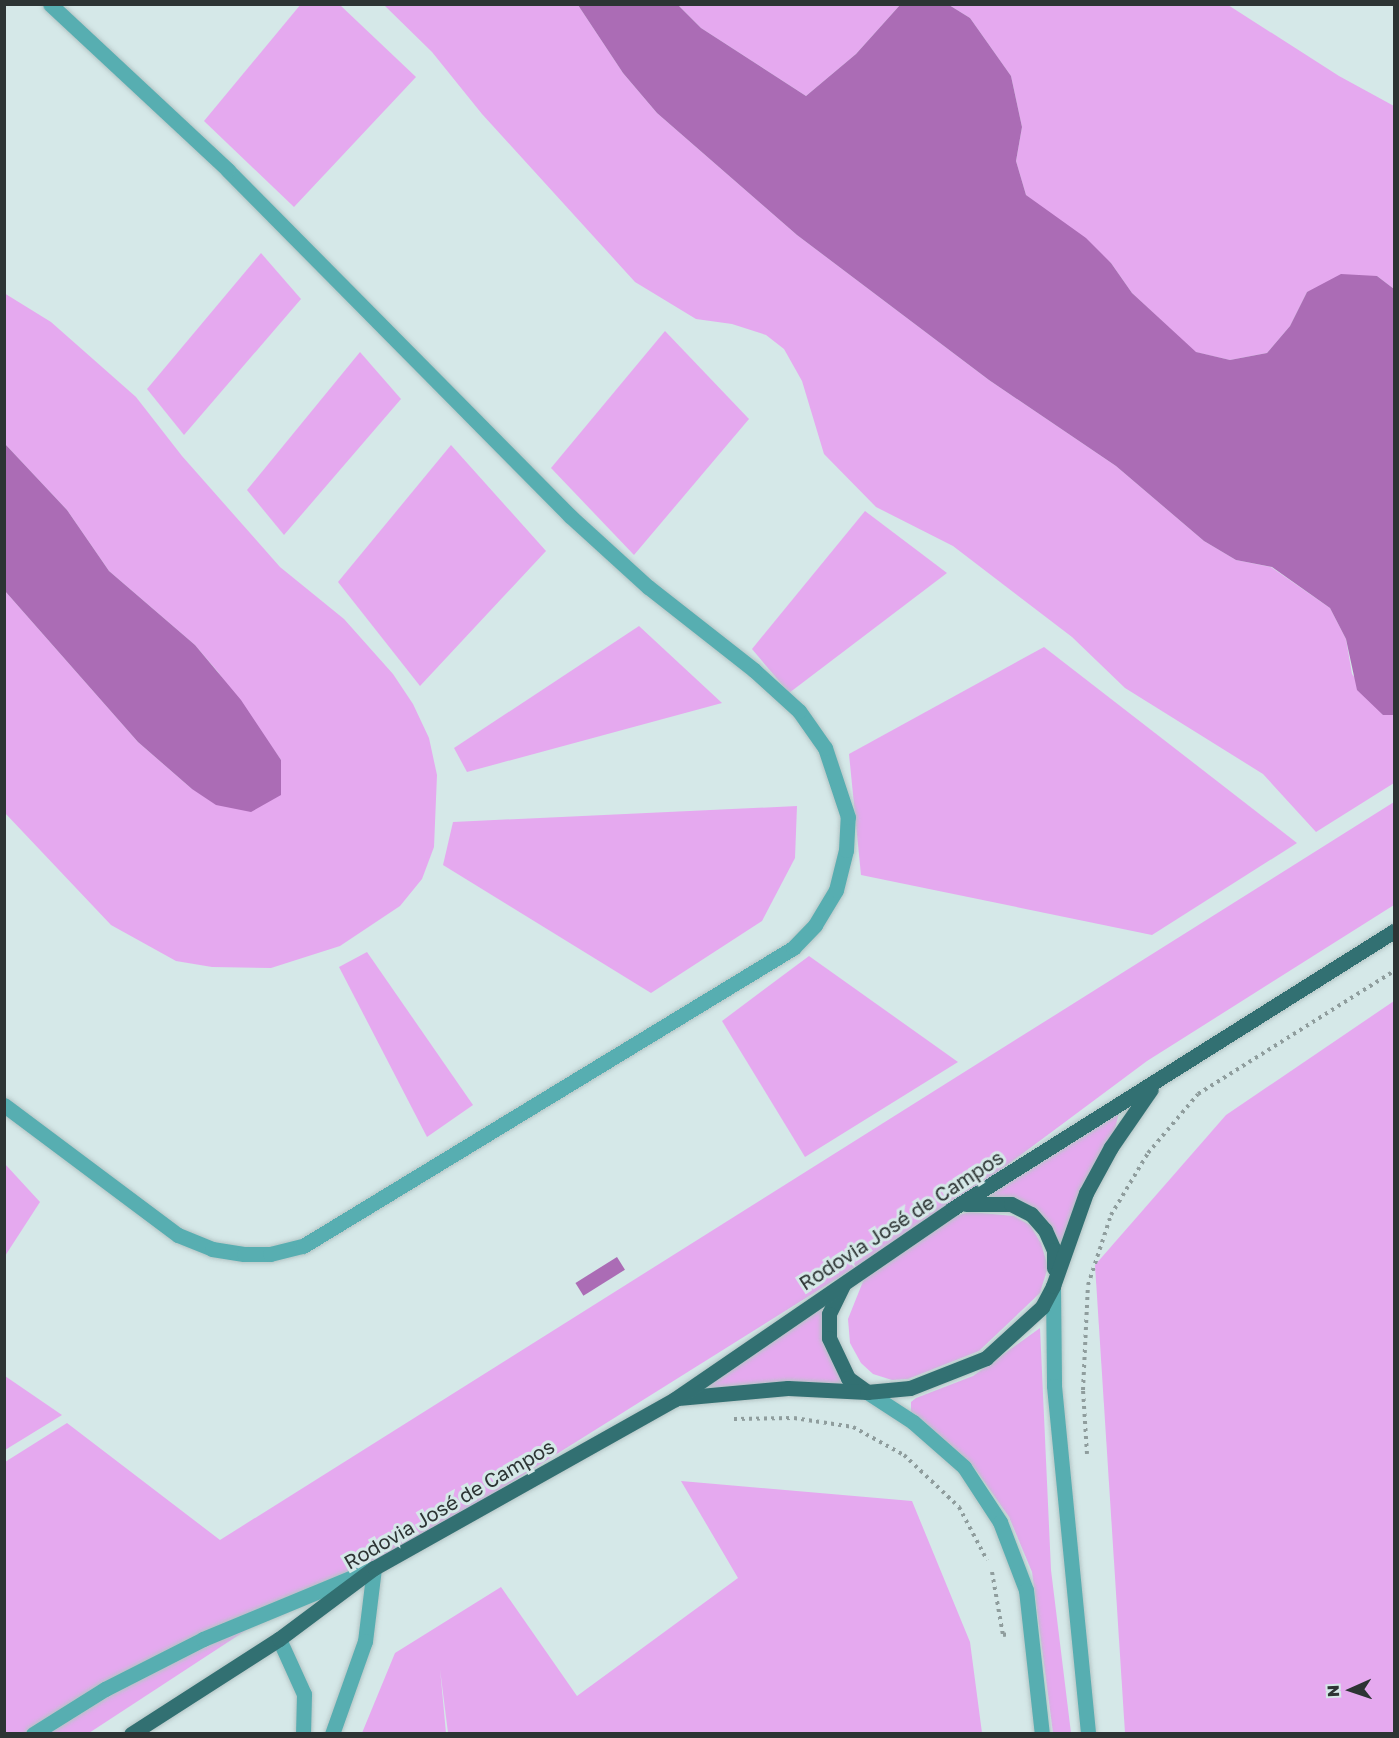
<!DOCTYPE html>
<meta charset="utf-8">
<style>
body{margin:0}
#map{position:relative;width:1399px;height:1738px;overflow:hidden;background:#d5e8e8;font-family:"Golos Text",sans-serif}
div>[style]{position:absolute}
.green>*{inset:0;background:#e5a9ef}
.water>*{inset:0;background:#ab6cb5;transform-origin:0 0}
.path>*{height:4px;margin-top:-2px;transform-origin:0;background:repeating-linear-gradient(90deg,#8f9d9d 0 3px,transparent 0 7.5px)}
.roads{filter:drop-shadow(0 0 2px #b3c4c4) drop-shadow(0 0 2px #b3c4c4)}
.minor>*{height:15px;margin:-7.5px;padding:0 7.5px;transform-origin:7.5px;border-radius:7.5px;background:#57aeb1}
.major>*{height:15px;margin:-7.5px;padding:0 7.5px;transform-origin:7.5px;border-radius:7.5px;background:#327072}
span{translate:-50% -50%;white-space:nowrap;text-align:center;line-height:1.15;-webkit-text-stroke:6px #d5e8e8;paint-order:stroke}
.street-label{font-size:20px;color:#2d3434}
.frame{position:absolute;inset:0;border:6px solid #2d3434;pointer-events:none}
.north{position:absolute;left:1321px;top:1660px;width:60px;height:60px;-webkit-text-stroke:4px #d5e8e8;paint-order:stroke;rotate:267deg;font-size:16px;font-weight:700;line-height:24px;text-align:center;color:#2d3434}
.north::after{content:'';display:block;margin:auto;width:21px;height:27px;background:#2d3434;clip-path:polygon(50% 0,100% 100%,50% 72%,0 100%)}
</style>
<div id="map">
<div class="green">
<div style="clip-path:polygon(301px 4px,340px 5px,416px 77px,294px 207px,204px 121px)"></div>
<div style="clip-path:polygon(384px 5px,578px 5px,623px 73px,657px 113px,797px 235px,989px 380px,1116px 466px,1204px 541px,1236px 560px,1271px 567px,1330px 608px,1346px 639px,1352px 674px,1383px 715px,1394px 715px,1394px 783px,1316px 832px,1263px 774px,1125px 688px,1072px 637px,953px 546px,876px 507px,824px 454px,802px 381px,784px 349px,766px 335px,732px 324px,696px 319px,635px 282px,482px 114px,432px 52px)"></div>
<div style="clip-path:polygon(678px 5px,900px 5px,856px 54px,806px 96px,701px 28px)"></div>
<div style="clip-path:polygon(949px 5px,1228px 5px,1339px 76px,1394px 106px,1394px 289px,1377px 276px,1307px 292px,1290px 326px,1267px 353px,1230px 360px,1195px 352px,1132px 293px,1111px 263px,1026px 195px,1016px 161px,1022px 127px,1011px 76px,970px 18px)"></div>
<div style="clip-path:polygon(261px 253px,301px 299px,184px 435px,147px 389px)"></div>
<div style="clip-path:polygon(4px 293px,51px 322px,136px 397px,182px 456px,280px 567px,344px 619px,393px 674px,413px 704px,429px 738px,437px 775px,434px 847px,422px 879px,400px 906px,340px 946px,271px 968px,212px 967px,176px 961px,111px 925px,5px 813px,5px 591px,138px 742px,192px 789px,281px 795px,281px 760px,218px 672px,195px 645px,109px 571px,67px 510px,5px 444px)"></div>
<div style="clip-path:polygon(665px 331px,749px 419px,634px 555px,551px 468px)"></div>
<div style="clip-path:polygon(360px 352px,401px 399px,284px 535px,247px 490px)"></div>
<div style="clip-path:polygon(451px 445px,546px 551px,420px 686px,338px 582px)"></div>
<div style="clip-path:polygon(865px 511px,947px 573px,789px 693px,752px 649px)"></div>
<div style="clip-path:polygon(639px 626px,722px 703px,467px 772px,454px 748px)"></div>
<div style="clip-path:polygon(1044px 647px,1297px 843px,1152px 935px,861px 875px,849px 754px)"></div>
<div style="clip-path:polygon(1394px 802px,1394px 905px,1147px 1061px,948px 1209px,410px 1546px,203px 1639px,33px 1733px,5px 1734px,5px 1462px,67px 1423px,220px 1540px)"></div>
<div style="clip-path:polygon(797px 806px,795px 858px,762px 921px,651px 993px,443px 865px,453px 822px)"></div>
<div style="clip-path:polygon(367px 952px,473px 1105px,427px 1137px,339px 967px)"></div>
<div style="clip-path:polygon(809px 956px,958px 1062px,805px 1157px,722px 1021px)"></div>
<div style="clip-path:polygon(1394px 1001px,1394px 1733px,1125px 1733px,1095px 1265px,1226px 1115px)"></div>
<div style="clip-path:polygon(1119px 1112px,1111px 1147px,1068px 1238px,1054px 1250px,1031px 1214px,972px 1202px)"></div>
<div style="clip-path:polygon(5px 1164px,40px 1202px,5px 1256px)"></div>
<div style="clip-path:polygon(970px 1212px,1014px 1216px,1030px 1225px,1041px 1243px,1048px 1267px,1040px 1293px,979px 1351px,908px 1379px,892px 1380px,873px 1374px,861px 1363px,850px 1343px,848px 1319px,864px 1279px,876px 1266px,955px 1216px)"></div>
<div style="clip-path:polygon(846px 1280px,829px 1338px,867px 1392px,675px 1399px)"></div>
<div style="clip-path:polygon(1040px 1328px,1051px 1570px,1071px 1733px,1053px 1733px,1032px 1572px,1009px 1517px,976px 1470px,911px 1413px,911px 1402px,916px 1398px,973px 1376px)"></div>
<div style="clip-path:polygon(5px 1376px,62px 1415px,5px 1450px)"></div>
<div style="clip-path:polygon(681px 1481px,912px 1501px,970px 1642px,982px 1733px,448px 1733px,440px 1669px,446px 1733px,362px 1733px,395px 1653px,501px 1587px,577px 1696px,738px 1578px)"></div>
<div style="clip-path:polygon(271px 1614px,89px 1733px,39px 1734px,106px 1690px)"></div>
</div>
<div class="water">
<div style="clip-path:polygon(578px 5px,678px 5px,701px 28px,806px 96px,856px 54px,900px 5px,949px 5px,970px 18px,1011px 76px,1022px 127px,1016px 161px,1026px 195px,1086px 238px,1111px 263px,1132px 293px,1196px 352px,1230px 360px,1267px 353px,1290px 326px,1307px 292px,1341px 274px,1377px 276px,1394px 289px,1394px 715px,1383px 715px,1357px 690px,1346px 639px,1330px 608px,1272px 567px,1236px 560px,1204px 541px,1116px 466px,989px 380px,797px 235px,657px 113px,623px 73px)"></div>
<div style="clip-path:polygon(5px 444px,67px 510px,109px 571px,195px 645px,241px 700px,281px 760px,281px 795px,251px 812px,216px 805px,192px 789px,138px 742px,5px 591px)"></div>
<div style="left:617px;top:1257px;width:15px;height:49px;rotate:58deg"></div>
</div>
<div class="path">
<div style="left:734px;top:1419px;width:60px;rotate:-1deg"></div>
<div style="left:794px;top:1418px;width:60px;rotate:8.7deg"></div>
<div style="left:853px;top:1427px;width:58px;rotate:28.8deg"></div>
<div style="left:904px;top:1455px;width:76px;rotate:43.4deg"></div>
<div style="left:959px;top:1507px;width:60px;rotate:62.2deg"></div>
<div style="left:1087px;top:1454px;width:64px;rotate:-93.6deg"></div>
<div style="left:1083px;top:1390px;width:105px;rotate:-87.3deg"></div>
<div style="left:1088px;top:1285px;width:74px;rotate:-71.8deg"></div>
<div style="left:1111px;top:1215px;width:72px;rotate:-59.2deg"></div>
<div style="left:1148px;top:1153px;width:77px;rotate:-49.7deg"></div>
<div style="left:1198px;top:1094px;width:231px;rotate:-32.1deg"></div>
<div style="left:992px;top:1572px;width:64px;rotate:80.1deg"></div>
<div style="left:1003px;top:1635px;width:7px;rotate:-8deg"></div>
</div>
<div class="roads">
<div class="minor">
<div style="left:4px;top:1105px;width:217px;rotate:36.8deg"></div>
<div style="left:178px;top:1235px;width:37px;rotate:22deg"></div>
<div style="left:212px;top:1249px;width:32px;rotate:9deg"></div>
<div style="left:244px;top:1254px;width:26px"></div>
<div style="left:270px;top:1254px;width:34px;rotate:-14deg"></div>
<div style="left:303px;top:1246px;width:574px;rotate:-31.31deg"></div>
<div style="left:793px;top:948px;width:32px;rotate:-46deg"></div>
<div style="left:815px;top:925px;width:41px;rotate:-59deg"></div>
<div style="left:836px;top:890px;width:41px;rotate:-76deg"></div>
<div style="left:846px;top:850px;width:33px;rotate:-87deg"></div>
<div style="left:848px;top:817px;width:73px;rotate:-108.4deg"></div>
<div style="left:825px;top:748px;width:45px;rotate:-125.1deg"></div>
<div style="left:799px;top:711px;width:61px;rotate:-137.7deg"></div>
<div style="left:754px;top:670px;width:135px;rotate:-141.9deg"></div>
<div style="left:648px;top:587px;width:105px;rotate:-137.7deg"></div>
<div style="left:570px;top:516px;width:486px;rotate:-134.7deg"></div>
<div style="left:228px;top:170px;width:243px;rotate:-137deg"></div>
<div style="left:1053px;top:1286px;width:100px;rotate:89.4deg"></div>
<div style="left:1054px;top:1386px;width:350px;rotate:84.4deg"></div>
<div style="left:867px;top:1392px;width:55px;rotate:33.1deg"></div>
<div style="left:913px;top:1422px;width:68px;rotate:41.4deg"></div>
<div style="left:964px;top:1467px;width:66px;rotate:56.8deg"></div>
<div style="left:1000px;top:1522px;width:73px;rotate:69.1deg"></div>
<div style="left:1026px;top:1590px;width:145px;rotate:83.7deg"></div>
<div style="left:279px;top:1639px;width:60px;rotate:65.6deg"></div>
<div style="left:304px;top:1694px;width:40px;rotate:91.4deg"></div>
<div style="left:33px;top:1734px;width:85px;rotate:-32deg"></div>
<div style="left:105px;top:1689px;width:110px;rotate:-27deg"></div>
<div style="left:203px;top:1639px;width:185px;rotate:-22.5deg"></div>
<div style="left:374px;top:1568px;width:74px;rotate:97deg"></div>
<div style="left:365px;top:1641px;width:99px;rotate:109.5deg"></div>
</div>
<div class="major">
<div style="left:966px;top:1204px;width:45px"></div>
<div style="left:1011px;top:1204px;width:22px;rotate:27deg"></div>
<div style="left:1031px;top:1214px;width:21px;rotate:49deg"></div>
<div style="left:1045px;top:1230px;width:22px;rotate:66deg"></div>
<div style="left:1054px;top:1250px;width:18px;rotate:90deg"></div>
<div style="left:843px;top:1285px;width:32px;rotate:116deg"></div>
<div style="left:829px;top:1314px;width:24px;rotate:90deg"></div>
<div style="left:829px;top:1338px;width:44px;rotate:64.6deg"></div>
<div style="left:848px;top:1378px;width:24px;rotate:36deg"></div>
<div style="left:678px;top:1398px;width:110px;rotate:-5.2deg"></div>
<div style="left:788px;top:1388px;width:79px;rotate:2.9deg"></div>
<div style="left:867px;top:1392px;width:43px;rotate:-5.3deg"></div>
<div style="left:910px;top:1388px;width:82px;rotate:-21.5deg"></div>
<div style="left:986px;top:1358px;width:76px;rotate:-42.3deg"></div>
<div style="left:1042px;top:1307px;width:24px;rotate:-62deg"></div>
<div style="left:1053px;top:1286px;width:99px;rotate:-70.5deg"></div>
<div style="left:1086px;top:1193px;width:52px;rotate:-61.5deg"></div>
<div style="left:1111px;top:1147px;width:70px;rotate:-55.4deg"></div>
<div style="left:131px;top:1734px;width:176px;rotate:-32.7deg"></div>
<div style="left:279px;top:1639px;width:119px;rotate:-36.8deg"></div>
<div style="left:374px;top:1568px;width:345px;rotate:-29.3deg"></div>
<div style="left:675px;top:1399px;width:336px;rotate:-34.4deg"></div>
<div style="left:952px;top:1209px;width:522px;rotate:-32.17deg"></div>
</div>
</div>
<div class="street-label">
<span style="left:901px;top:1220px;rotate:-33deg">Rodovia José de Campos</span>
<span style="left:449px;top:1504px;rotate:-30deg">Rodovia José de Campos</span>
</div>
<div class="frame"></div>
<div class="north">N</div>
</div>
